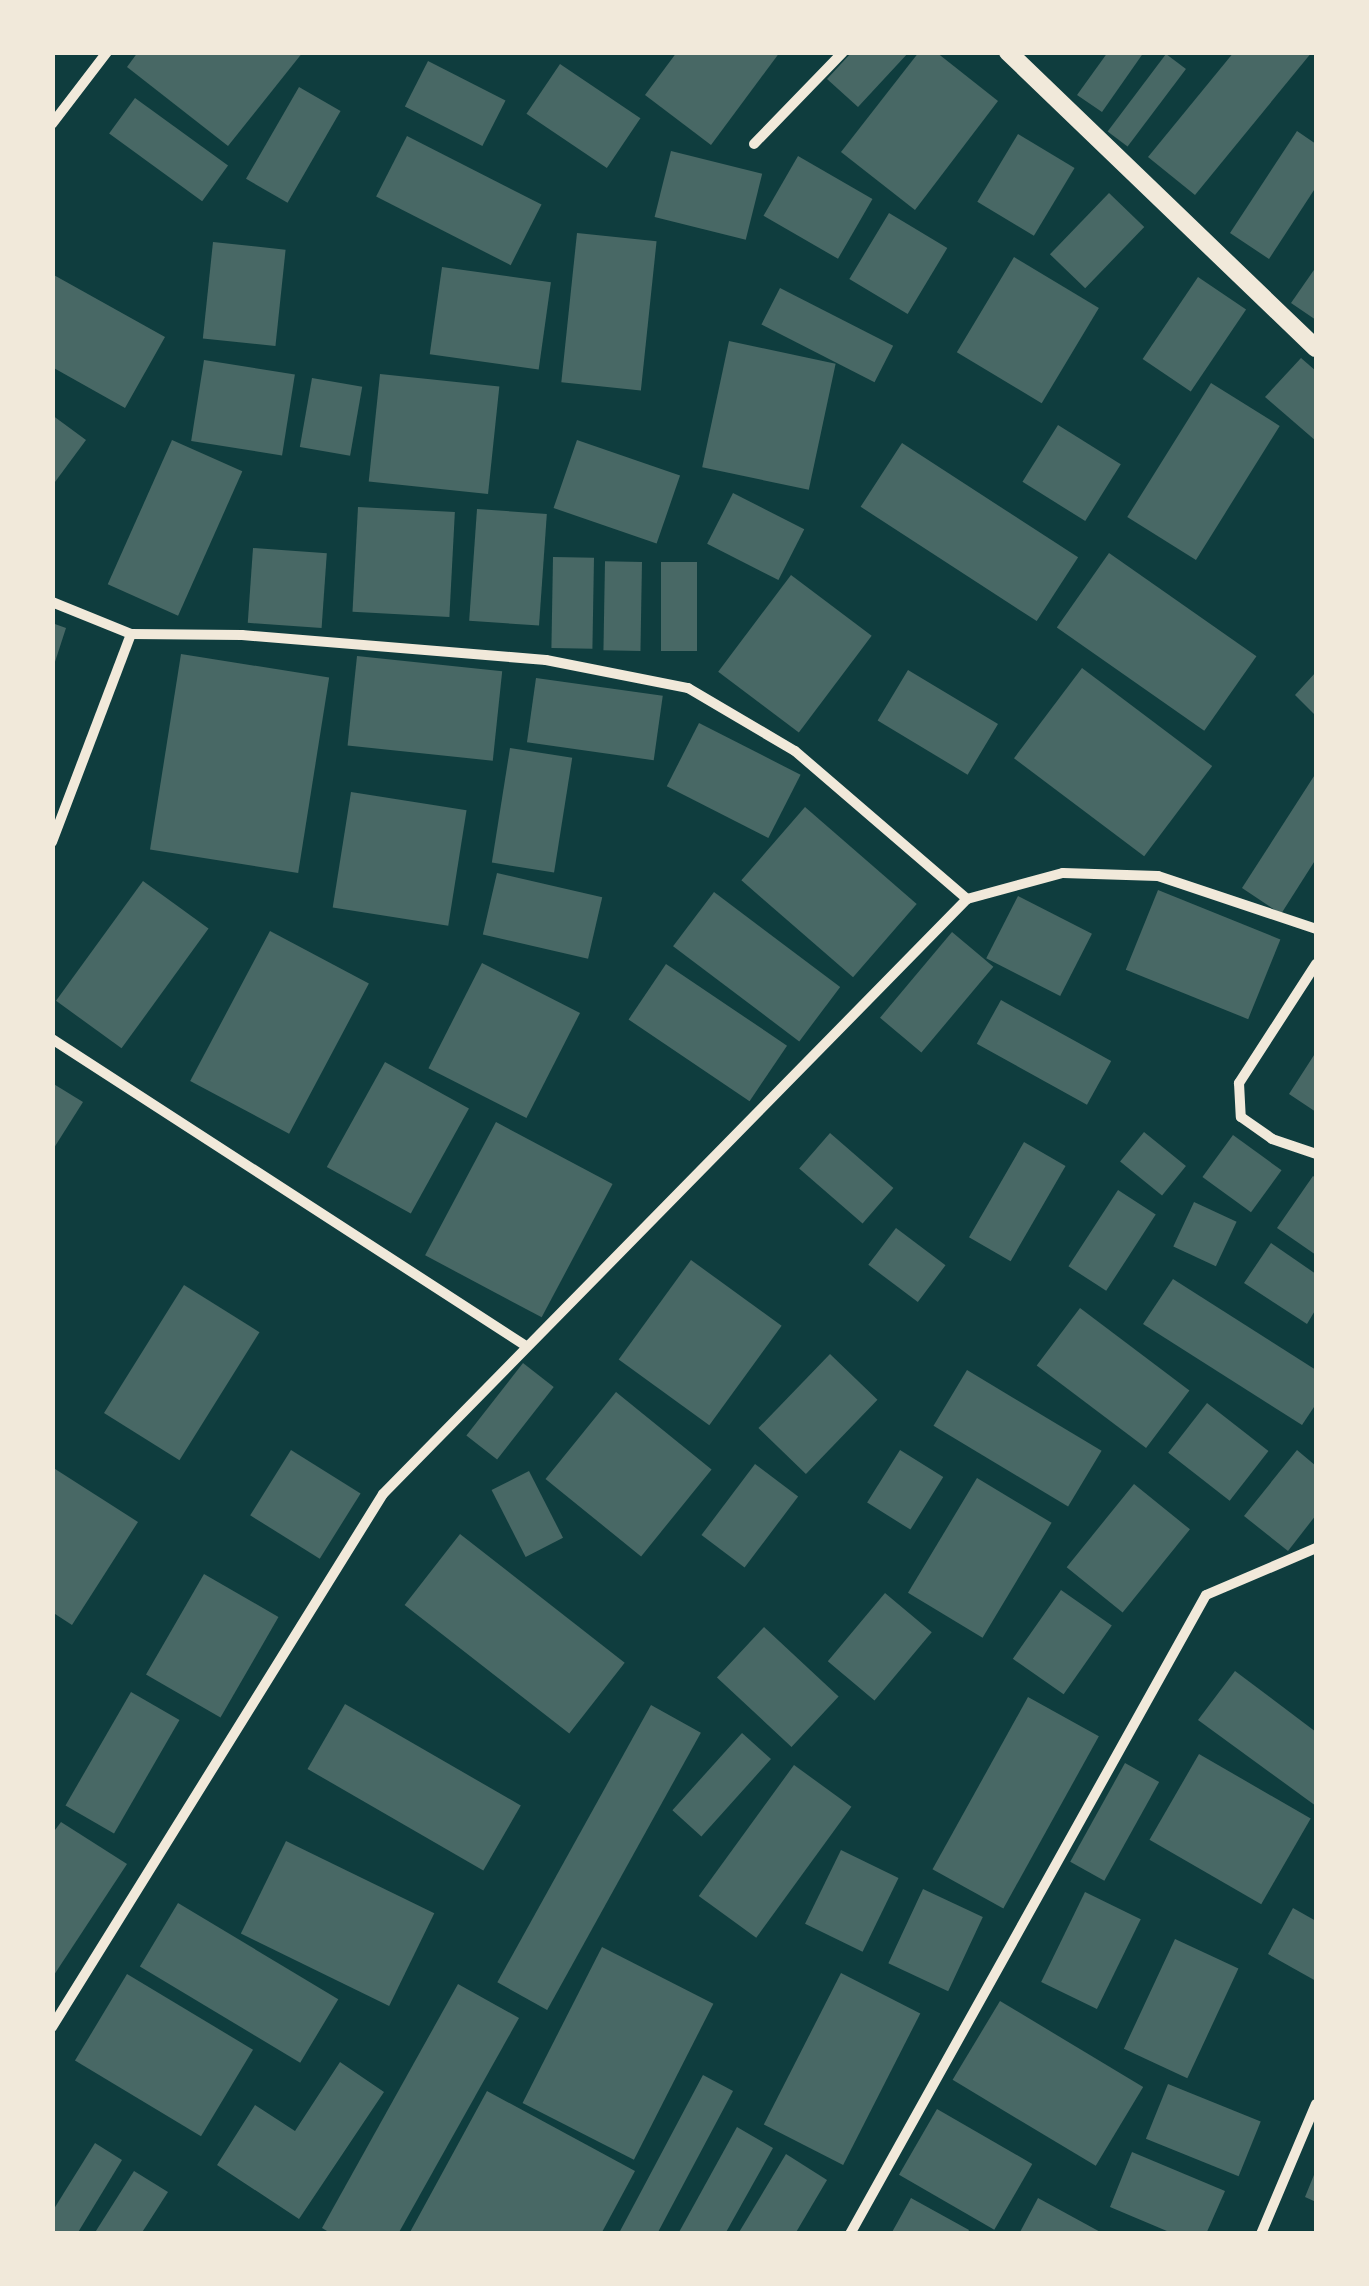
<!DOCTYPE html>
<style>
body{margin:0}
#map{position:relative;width:1369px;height:2286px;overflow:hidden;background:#0f3d3e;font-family:"Open Sans",sans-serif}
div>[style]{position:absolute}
.building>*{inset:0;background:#486865;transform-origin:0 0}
.minor>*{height:10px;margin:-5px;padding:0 5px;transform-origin:5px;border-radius:5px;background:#f1e9da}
.tertiary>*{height:18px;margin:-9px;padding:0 9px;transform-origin:9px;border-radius:9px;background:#f1e9da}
span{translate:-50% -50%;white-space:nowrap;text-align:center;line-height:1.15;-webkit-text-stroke:10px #f1e9da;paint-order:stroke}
.frame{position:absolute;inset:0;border:55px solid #f1e9da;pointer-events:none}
</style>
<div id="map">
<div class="building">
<div style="clip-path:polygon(138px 52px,303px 52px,228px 146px,127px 67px)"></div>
<div style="clip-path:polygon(677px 52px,780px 52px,711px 145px,645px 95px)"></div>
<div style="clip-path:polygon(852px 52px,909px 52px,858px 107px,827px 79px)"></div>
<div style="clip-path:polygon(919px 52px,936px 52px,998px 101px,915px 210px,841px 152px)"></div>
<div style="clip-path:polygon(1108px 52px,1144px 52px,1102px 112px,1077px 95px)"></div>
<div style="clip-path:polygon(1234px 52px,1312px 52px,1195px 195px,1148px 157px)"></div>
<div style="left:1166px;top:54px;width:25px;height:97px;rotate:37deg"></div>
<div style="left:428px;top:61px;width:87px;height:51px;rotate:27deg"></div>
<div style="left:560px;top:64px;width:97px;height:60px;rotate:34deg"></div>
<div style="left:299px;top:87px;width:48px;height:106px;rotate:30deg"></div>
<div style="left:135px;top:98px;width:115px;height:44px;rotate:36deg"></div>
<div style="clip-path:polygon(1297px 131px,1316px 144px,1316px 187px,1269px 259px,1230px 233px)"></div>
<div style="left:1018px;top:134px;width:66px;height:79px;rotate:31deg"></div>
<div style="left:407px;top:136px;width:151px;height:68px;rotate:27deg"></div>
<div style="left:671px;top:151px;width:94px;height:68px;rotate:14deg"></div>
<div style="left:798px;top:156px;width:86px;height:69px;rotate:30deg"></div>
<div style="left:1109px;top:193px;width:49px;height:85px;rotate:44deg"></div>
<div style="left:889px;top:213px;width:68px;height:77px;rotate:31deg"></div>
<div style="left:577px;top:233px;width:80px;height:150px;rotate:6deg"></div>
<div style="left:213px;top:242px;width:73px;height:97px;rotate:6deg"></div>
<div style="left:1014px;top:257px;width:99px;height:111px;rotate:31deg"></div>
<div style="left:442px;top:267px;width:110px;height:88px;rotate:8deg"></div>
<div style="clip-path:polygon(1316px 267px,1316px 320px,1291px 303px)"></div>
<div style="clip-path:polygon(52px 274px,165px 337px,125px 408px,52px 367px)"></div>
<div style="left:1198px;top:277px;width:58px;height:99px;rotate:34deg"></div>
<div style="left:780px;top:288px;width:127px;height:41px;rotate:27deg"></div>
<div style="left:729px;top:341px;width:109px;height:129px;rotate:12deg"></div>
<div style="clip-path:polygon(1301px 358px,1316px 371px,1316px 441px,1265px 397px)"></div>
<div style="left:204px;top:360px;width:92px;height:82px;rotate:9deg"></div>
<div style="left:380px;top:374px;width:120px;height:108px;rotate:6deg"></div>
<div style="left:312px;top:378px;width:51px;height:70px;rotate:10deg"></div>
<div style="left:1211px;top:383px;width:81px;height:158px;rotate:32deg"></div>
<div style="clip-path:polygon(52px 415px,86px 440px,52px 486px)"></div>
<div style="left:1058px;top:425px;width:74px;height:67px;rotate:32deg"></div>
<div style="left:172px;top:440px;width:77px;height:158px;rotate:24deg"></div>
<div style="left:577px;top:440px;width:109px;height:72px;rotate:19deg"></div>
<div style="left:902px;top:443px;width:210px;height:76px;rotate:33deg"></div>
<div style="left:733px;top:493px;width:80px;height:57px;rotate:27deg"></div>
<div style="left:358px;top:507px;width:97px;height:105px;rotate:3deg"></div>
<div style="left:477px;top:509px;width:70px;height:112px;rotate:4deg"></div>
<div style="left:253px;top:548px;width:74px;height:75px;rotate:4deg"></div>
<div style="left:1109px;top:553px;width:180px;height:91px;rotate:35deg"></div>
<div style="left:553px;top:557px;width:41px;height:91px;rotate:1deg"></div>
<div style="left:642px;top:562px;width:89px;height:37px;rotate:91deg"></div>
<div style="left:697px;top:562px;width:89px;height:36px;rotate:90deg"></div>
<div style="left:791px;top:575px;width:101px;height:121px;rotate:37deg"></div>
<div style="clip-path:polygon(52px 623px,66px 628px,53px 668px,52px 668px)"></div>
<div style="left:181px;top:654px;width:150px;height:198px;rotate:9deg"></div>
<div style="left:357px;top:656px;width:146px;height:90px;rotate:6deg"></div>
<div style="left:1082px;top:668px;width:163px;height:113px;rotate:37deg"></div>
<div style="left:908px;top:670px;width:105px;height:59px;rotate:31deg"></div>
<div style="clip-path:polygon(1316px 672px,1316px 716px,1295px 695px)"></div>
<div style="left:536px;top:678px;width:128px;height:65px;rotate:8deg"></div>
<div style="left:699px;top:723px;width:114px;height:71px;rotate:27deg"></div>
<div style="left:510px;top:748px;width:63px;height:116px;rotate:9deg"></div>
<div style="clip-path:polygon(1316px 773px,1316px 859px,1281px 914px,1242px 888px)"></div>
<div style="left:351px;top:792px;width:117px;height:117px;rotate:9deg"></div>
<div style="left:805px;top:807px;width:148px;height:97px;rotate:41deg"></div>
<div style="left:497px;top:873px;width:108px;height:63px;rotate:13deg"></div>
<div style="left:143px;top:881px;width:81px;height:148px;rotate:36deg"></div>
<div style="left:1158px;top:890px;width:132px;height:86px;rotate:22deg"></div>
<div style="left:714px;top:892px;width:158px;height:68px;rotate:37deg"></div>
<div style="left:1018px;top:896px;width:83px;height:70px;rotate:27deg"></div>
<div style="left:270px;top:931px;width:112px;height:170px;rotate:28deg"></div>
<div style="left:952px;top:932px;width:54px;height:112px;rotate:40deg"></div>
<div style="left:482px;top:963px;width:110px;height:118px;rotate:27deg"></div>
<div style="left:666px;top:964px;width:146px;height:67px;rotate:34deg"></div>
<div style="left:1001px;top:1000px;width:126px;height:50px;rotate:29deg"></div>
<div style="clip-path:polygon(1316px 1052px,1316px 1112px,1289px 1094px)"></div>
<div style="left:385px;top:1062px;width:96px;height:120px;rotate:29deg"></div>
<div style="clip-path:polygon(52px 1083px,83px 1102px,52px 1151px)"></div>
<div style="left:496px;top:1122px;width:132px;height:151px;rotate:28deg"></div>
<div style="left:1144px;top:1132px;width:54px;height:38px;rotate:39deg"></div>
<div style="left:830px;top:1133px;width:84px;height:47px;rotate:41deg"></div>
<div style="left:1233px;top:1135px;width:60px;height:52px;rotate:36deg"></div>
<div style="left:1024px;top:1142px;width:48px;height:110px;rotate:30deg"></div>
<div style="clip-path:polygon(1313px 1176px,1316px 1178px,1316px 1255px,1277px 1228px)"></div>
<div style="left:1118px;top:1190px;width:45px;height:91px;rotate:33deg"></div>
<div style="left:1194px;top:1202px;width:47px;height:49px;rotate:25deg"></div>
<div style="left:896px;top:1228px;width:62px;height:46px;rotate:37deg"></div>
<div style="clip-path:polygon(1271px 1243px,1316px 1274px,1316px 1309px,1307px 1324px,1244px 1283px)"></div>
<div style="left:691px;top:1260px;width:112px;height:123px;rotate:36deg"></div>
<div style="clip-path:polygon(1173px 1279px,1316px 1370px,1316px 1404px,1302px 1425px,1143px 1324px)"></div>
<div style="left:184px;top:1285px;width:89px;height:151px;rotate:32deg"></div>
<div style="left:1080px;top:1308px;width:137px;height:72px;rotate:37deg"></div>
<div style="left:830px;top:1354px;width:66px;height:103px;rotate:44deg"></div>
<div style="left:523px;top:1363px;width:39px;height:92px;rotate:38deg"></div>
<div style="left:967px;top:1370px;width:157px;height:65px;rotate:31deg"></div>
<div style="left:616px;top:1392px;width:123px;height:112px;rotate:39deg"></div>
<div style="left:1207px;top:1403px;width:78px;height:63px;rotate:38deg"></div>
<div style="left:291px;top:1450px;width:82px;height:77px;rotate:32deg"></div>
<div style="left:900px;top:1450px;width:51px;height:62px;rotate:32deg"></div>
<div style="clip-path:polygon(1297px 1450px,1316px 1466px,1316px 1515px,1288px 1551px,1244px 1516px)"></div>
<div style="left:755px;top:1464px;width:54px;height:89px;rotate:37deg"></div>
<div style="clip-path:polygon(52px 1467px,138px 1522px,72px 1625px,52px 1612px)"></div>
<div style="left:529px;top:1471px;width:75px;height:42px;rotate:63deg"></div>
<div style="left:977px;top:1478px;width:87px;height:134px;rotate:31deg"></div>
<div style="left:1134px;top:1484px;width:72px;height:107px;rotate:39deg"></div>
<div style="left:460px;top:1534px;width:209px;height:90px;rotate:38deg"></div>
<div style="left:204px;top:1574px;width:86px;height:116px;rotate:30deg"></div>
<div style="left:1061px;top:1590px;width:62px;height:84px;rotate:35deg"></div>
<div style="left:885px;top:1593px;width:61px;height:89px;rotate:40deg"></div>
<div style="left:764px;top:1627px;width:102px;height:69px;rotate:43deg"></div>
<div style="clip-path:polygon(1235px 1671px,1316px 1732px,1316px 1806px,1198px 1720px)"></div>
<div style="left:131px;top:1692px;width:56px;height:131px;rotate:30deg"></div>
<div style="left:1028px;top:1697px;width:81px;height:197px;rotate:29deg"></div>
<div style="left:345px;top:1704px;width:203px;height:75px;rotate:30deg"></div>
<div style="left:651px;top:1705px;width:57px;height:317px;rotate:29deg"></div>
<div style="left:742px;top:1733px;width:39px;height:104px;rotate:42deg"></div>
<div style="left:1199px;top:1754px;width:129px;height:99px;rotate:30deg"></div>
<div style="left:1125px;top:1763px;width:39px;height:113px;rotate:29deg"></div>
<div style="left:794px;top:1765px;width:71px;height:162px;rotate:36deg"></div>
<div style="clip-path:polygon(61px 1822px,127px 1864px,52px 1978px,52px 1834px)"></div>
<div style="left:286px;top:1841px;width:165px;height:103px;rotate:26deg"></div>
<div style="left:841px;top:1850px;width:64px;height:82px;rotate:26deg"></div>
<div style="left:923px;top:1889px;width:66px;height:82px;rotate:25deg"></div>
<div style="left:1085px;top:1892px;width:62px;height:100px;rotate:26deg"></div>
<div style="left:178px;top:1903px;width:187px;height:74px;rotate:31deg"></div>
<div style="clip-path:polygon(1293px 1908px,1316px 1921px,1316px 1981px,1268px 1954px)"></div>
<div style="left:1175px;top:1939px;width:70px;height:121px;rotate:25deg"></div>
<div style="left:602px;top:1947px;width:125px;height:175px;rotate:27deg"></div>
<div style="left:841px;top:1973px;width:89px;height:170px;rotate:27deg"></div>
<div style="left:127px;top:1974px;width:147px;height:101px;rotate:31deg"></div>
<div style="clip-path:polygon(458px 1984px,519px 2018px,398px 2234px,332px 2234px,322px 2228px)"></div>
<div style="left:1000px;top:2001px;width:167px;height:92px;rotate:31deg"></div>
<div style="clip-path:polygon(340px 2062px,384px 2092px,299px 2219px,217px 2165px,255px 2105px,295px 2131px)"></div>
<div style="left:703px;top:2075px;width:34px;height:178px;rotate:28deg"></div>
<div style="left:1168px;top:2084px;width:100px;height:59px;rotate:22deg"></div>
<div style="clip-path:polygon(487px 2091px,635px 2171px,601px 2234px,409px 2234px)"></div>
<div style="left:937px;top:2109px;width:110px;height:76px;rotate:30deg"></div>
<div style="clip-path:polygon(737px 2127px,773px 2148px,725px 2234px,678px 2234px)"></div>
<div style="clip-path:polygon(95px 2143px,122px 2160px,77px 2234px,52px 2234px,52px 2212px)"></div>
<div style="clip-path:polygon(1132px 2152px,1225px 2191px,1206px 2234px,1174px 2234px,1110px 2207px)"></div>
<div style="clip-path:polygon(786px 2154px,827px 2180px,795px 2234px,738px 2234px)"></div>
<div style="clip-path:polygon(1316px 2170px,1316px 2202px,1305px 2197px)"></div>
<div style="clip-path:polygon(134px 2171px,168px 2192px,141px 2234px,94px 2234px)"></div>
<div style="clip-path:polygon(911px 2198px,969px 2230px,967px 2234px,891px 2234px)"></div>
<div style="clip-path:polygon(1038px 2198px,1104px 2234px,1019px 2234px)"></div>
</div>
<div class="minor">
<div style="left:52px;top:124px;width:91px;rotate:-52.6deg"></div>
<div style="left:754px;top:144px;width:128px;rotate:-45.9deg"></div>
<div style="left:52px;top:602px;width:85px;rotate:22.1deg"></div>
<div style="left:131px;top:634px;width:111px;rotate:0.5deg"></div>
<div style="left:242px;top:635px;width:305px;rotate:4.7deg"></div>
<div style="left:546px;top:660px;width:145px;rotate:11.2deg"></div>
<div style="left:688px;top:688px;width:124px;rotate:30.5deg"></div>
<div style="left:795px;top:751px;width:227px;rotate:40.7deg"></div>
<div style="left:52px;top:842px;width:222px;rotate:-69.2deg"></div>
<div style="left:1316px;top:964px;width:142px;rotate:122.9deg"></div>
<div style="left:1239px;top:1083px;width:34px;rotate:87deg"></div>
<div style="left:1241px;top:1117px;width:38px;rotate:35deg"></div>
<div style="left:1272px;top:1139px;width:46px;rotate:18.8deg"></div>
<div style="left:52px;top:1039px;width:565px;rotate:32.93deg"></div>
<div style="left:52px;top:2027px;width:627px;rotate:-58.16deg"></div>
<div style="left:383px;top:1494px;width:834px;rotate:-45.53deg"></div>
<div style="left:967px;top:899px;width:99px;rotate:-15.2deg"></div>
<div style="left:1063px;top:873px;width:95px;rotate:1.8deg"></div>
<div style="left:1158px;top:876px;width:167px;rotate:18.5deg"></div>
<div style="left:850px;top:2234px;width:731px;rotate:-60.88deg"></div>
<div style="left:1206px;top:1595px;width:120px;rotate:-23.1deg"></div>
<div style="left:1261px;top:2234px;width:141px;rotate:-67.1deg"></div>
</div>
<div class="tertiary">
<div style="left:1008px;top:52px;width:427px;rotate:43.9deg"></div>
</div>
<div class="frame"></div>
</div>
